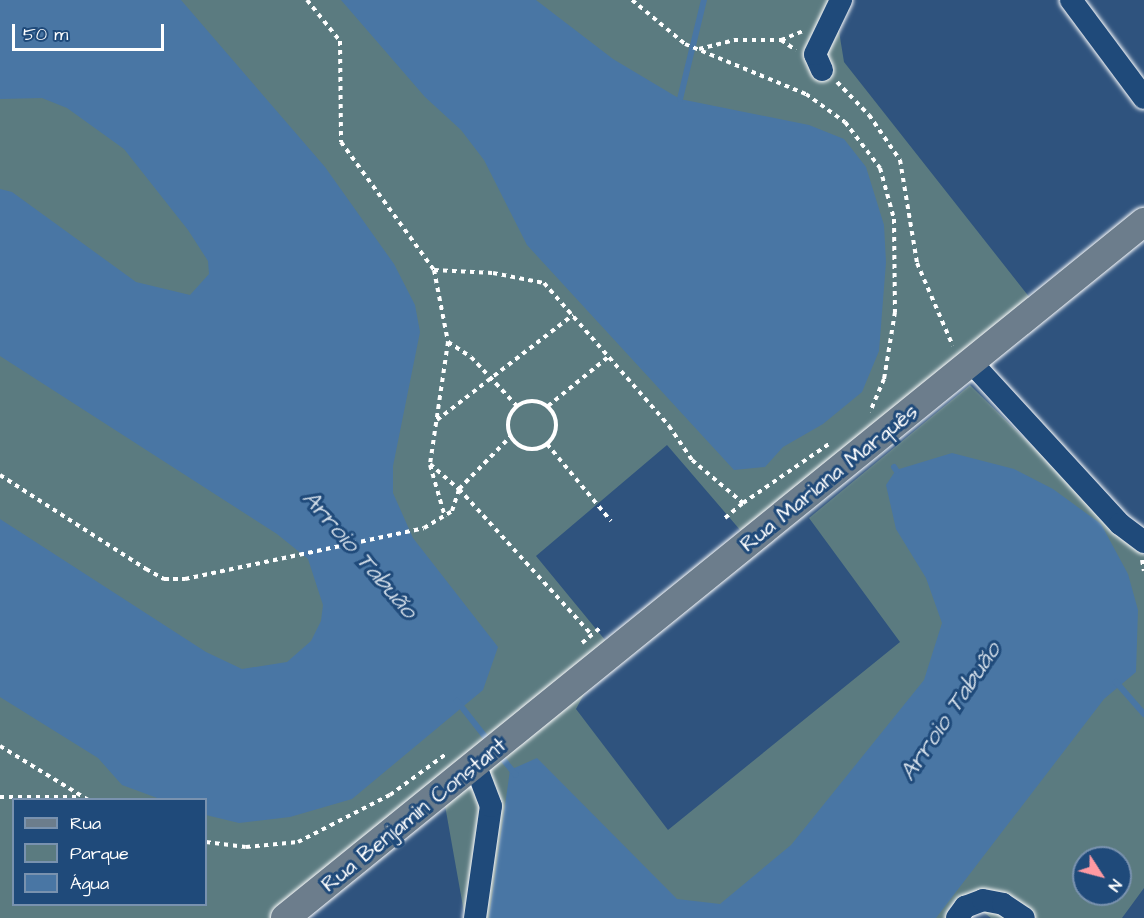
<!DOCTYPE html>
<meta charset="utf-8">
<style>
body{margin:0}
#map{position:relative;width:1144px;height:918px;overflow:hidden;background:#2f537e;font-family:"Architects Daughter",sans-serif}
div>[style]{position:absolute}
.green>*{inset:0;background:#5b7b80}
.water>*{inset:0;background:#4976a4}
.stream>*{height:6px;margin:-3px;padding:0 3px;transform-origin:3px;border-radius:3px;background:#4976a4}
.path>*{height:4px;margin-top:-2px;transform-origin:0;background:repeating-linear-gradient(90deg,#fff 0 4.5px,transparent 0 9px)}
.path>.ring{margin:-2px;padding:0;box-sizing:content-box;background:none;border:4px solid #fff;border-radius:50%}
.roads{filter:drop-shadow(0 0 2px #fff) drop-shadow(0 0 2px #fff)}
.minor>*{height:22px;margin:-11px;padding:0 11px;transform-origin:11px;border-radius:11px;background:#1f4a7a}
.major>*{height:28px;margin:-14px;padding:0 14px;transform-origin:14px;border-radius:14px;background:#6c7d8c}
span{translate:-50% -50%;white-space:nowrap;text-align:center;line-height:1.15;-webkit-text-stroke:6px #1f4a7a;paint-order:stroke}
.street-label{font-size:22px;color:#fff}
.water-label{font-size:24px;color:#d2dde8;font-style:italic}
.legend{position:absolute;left:12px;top:798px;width:195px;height:108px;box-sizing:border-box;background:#1f4a7a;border:2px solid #7992af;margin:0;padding:8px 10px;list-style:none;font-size:18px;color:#fff}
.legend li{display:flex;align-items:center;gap:12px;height:30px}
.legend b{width:30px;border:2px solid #7992af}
.north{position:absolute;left:1072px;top:846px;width:60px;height:60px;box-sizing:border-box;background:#1f4a7a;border:2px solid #7992af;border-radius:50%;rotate:126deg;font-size:16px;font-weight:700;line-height:24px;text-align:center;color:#fff}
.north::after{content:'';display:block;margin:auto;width:21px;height:27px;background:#ff9aa2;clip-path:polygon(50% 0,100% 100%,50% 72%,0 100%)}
.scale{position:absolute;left:12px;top:24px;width:152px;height:27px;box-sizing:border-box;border:3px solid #fff;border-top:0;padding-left:8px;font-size:18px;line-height:21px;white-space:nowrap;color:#fff;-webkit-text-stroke:4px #1f4a7a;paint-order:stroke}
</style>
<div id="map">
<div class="green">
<div style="clip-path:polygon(evenodd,0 0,834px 0,844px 62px,1034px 303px,747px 538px,667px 445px,536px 556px,610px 646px,576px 709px,668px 830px,900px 642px,809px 518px,970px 385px,1144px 555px,1144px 888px,1122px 918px,991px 918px,973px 904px,963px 918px,465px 918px,441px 783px,273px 918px,0 918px,0 0,14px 800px,206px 800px,206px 904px,14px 904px,14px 800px,0 0,1084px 858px,1120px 858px,1120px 894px,1084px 894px,1084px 858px)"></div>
</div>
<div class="water">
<div style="clip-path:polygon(0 0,181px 0,325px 167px,394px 264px,415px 305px,420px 332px,393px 466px,393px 493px,413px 538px,498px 647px,483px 690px,352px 799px,290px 817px,239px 823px,206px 815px,206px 800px,160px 799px,122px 785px,98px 758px,0 697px,0 519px,206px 652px,242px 669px,287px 662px,311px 641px,321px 621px,323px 605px,308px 559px,277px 534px,0 356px,0 189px,12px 192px,136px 282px,190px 295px,209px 274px,208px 261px,188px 230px,124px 149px,67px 108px,42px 98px,0 99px)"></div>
<div style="clip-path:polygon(341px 0,536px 0,613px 59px,680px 99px,809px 125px,844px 139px,866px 167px,884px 225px,886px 262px,879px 351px,862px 392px,823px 424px,783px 447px,765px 467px,734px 470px,527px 245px,484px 160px,461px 130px,425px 97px)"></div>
<div style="clip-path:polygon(952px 453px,1014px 469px,1053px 489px,1101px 524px,1128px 574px,1138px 610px,1136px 672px,1104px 699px,936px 918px,489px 918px,510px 770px,537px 758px,677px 899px,720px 904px,791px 845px,924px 680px,942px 623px,926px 578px,896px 529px,886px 485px,896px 470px)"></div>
</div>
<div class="stream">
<div style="left:680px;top:99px;width:102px;rotate:-76.4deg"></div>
<div style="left:894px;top:467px;width:4px;rotate:56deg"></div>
<div style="left:1116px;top:682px;width:43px;rotate:48.8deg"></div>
<div style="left:457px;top:701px;width:53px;rotate:51.8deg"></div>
<div style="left:498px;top:753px;width:28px;rotate:51deg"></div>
</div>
<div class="path">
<div style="left:307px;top:0;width:53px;rotate:51.2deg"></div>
<div style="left:340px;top:41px;width:101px;rotate:89.4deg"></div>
<div style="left:341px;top:142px;width:158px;rotate:54deg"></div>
<div style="left:434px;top:270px;width:73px;rotate:79deg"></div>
<div style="left:448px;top:342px;width:123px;rotate:98.4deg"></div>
<div style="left:430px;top:464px;width:38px;rotate:41deg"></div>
<div style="left:459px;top:489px;width:74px;rotate:-45.5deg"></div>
<div style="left:632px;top:0;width:69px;rotate:39.7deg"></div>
<div style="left:685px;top:44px;width:131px;rotate:22.5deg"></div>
<div style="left:806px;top:94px;width:48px;rotate:35.7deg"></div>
<div style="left:845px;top:122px;width:58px;rotate:52.7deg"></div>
<div style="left:880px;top:168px;width:53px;rotate:74.6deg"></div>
<div style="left:894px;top:219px;width:93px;rotate:89.4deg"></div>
<div style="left:895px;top:312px;width:68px;rotate:99.3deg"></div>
<div style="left:884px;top:379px;width:36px;rotate:113deg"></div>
<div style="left:781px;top:40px;width:18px;rotate:34deg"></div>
<div style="left:699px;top:49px;width:36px;rotate:-14deg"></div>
<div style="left:734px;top:40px;width:47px"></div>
<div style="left:781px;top:40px;width:24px;rotate:-22deg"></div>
<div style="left:837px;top:82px;width:46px;rotate:45.9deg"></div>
<div style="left:869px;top:115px;width:55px;rotate:55.4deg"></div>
<div style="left:900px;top:160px;width:104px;rotate:80.6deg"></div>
<div style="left:917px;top:263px;width:90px;rotate:66.6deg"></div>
<div style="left:434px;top:270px;width:59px;rotate:2.9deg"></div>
<div style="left:493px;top:273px;width:52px;rotate:11.1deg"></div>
<div style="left:544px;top:283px;width:190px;rotate:48.8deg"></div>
<div style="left:669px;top:426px;width:41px;rotate:55.9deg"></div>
<div style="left:692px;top:460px;width:67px;rotate:40.1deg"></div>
<div style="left:743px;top:503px;width:104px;rotate:-34.5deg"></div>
<div style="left:448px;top:342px;width:27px;rotate:33deg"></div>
<div style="left:471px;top:357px;width:67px;rotate:46.8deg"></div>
<div class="ring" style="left:508px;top:401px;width:44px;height:44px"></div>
<div style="left:548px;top:406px;width:77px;rotate:-39.2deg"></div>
<div style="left:437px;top:420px;width:172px;rotate:-37.7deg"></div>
<div style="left:547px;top:444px;width:100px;rotate:50.3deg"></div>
<div style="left:430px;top:465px;width:54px;rotate:73.9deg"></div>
<div style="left:0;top:475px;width:174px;rotate:32.8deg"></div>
<div style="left:146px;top:569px;width:21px;rotate:29deg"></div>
<div style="left:164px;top:579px;width:21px"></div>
<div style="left:185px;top:579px;width:244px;rotate:-12deg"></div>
<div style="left:424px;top:528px;width:33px;rotate:-31deg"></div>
<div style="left:452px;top:511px;width:23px;rotate:-72deg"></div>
<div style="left:459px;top:489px;width:197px;rotate:47.7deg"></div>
<div style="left:725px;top:518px;width:23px;rotate:-40deg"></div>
<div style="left:1142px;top:560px;width:11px;rotate:80deg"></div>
<div style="left:582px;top:643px;width:25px;rotate:-40deg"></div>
<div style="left:0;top:746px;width:103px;rotate:31.5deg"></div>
<div style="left:0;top:797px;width:81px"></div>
<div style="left:206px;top:842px;width:40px;rotate:7.1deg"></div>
<div style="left:246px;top:847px;width:52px;rotate:-5.5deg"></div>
<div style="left:298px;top:842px;width:103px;rotate:-27.1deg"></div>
<div style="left:390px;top:795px;width:69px;rotate:-36.2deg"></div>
</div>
<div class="roads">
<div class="minor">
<div style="left:1071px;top:0;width:122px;rotate:53.3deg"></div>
<div style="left:822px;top:70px;width:17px;rotate:-114deg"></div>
<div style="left:815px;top:54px;width:60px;rotate:-64.3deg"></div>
<div style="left:971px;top:362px;width:220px;rotate:47.4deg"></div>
<div style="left:1120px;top:524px;width:30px;rotate:37deg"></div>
<div style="left:475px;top:918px;width:113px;rotate:-81.9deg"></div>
<div style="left:491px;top:806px;width:45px;rotate:-110.9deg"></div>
<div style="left:957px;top:918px;width:14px;rotate:-54deg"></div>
<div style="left:965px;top:907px;width:19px;rotate:-21deg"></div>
<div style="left:983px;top:900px;width:20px;rotate:11deg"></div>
<div style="left:1003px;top:904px;width:25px;rotate:34deg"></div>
</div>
<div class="major">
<div style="left:285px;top:918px;width:1106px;rotate:-39.02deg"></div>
</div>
</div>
<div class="street-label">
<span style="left:829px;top:478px;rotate:-39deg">Rua Mariana Marquês</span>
<span style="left:414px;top:815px;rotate:-39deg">Rua Benjamin Constant</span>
</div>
<div class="water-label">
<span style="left:359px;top:555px;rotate:49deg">Arroio Tabuão</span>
<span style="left:951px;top:712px;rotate:-56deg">Arroio Tabuão</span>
</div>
<ul class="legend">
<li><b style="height:8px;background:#6c7d8c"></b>Rua</li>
<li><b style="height:16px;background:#5b7b80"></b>Parque</li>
<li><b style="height:16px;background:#4976a4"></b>Água</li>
</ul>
<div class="north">N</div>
<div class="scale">50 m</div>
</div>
